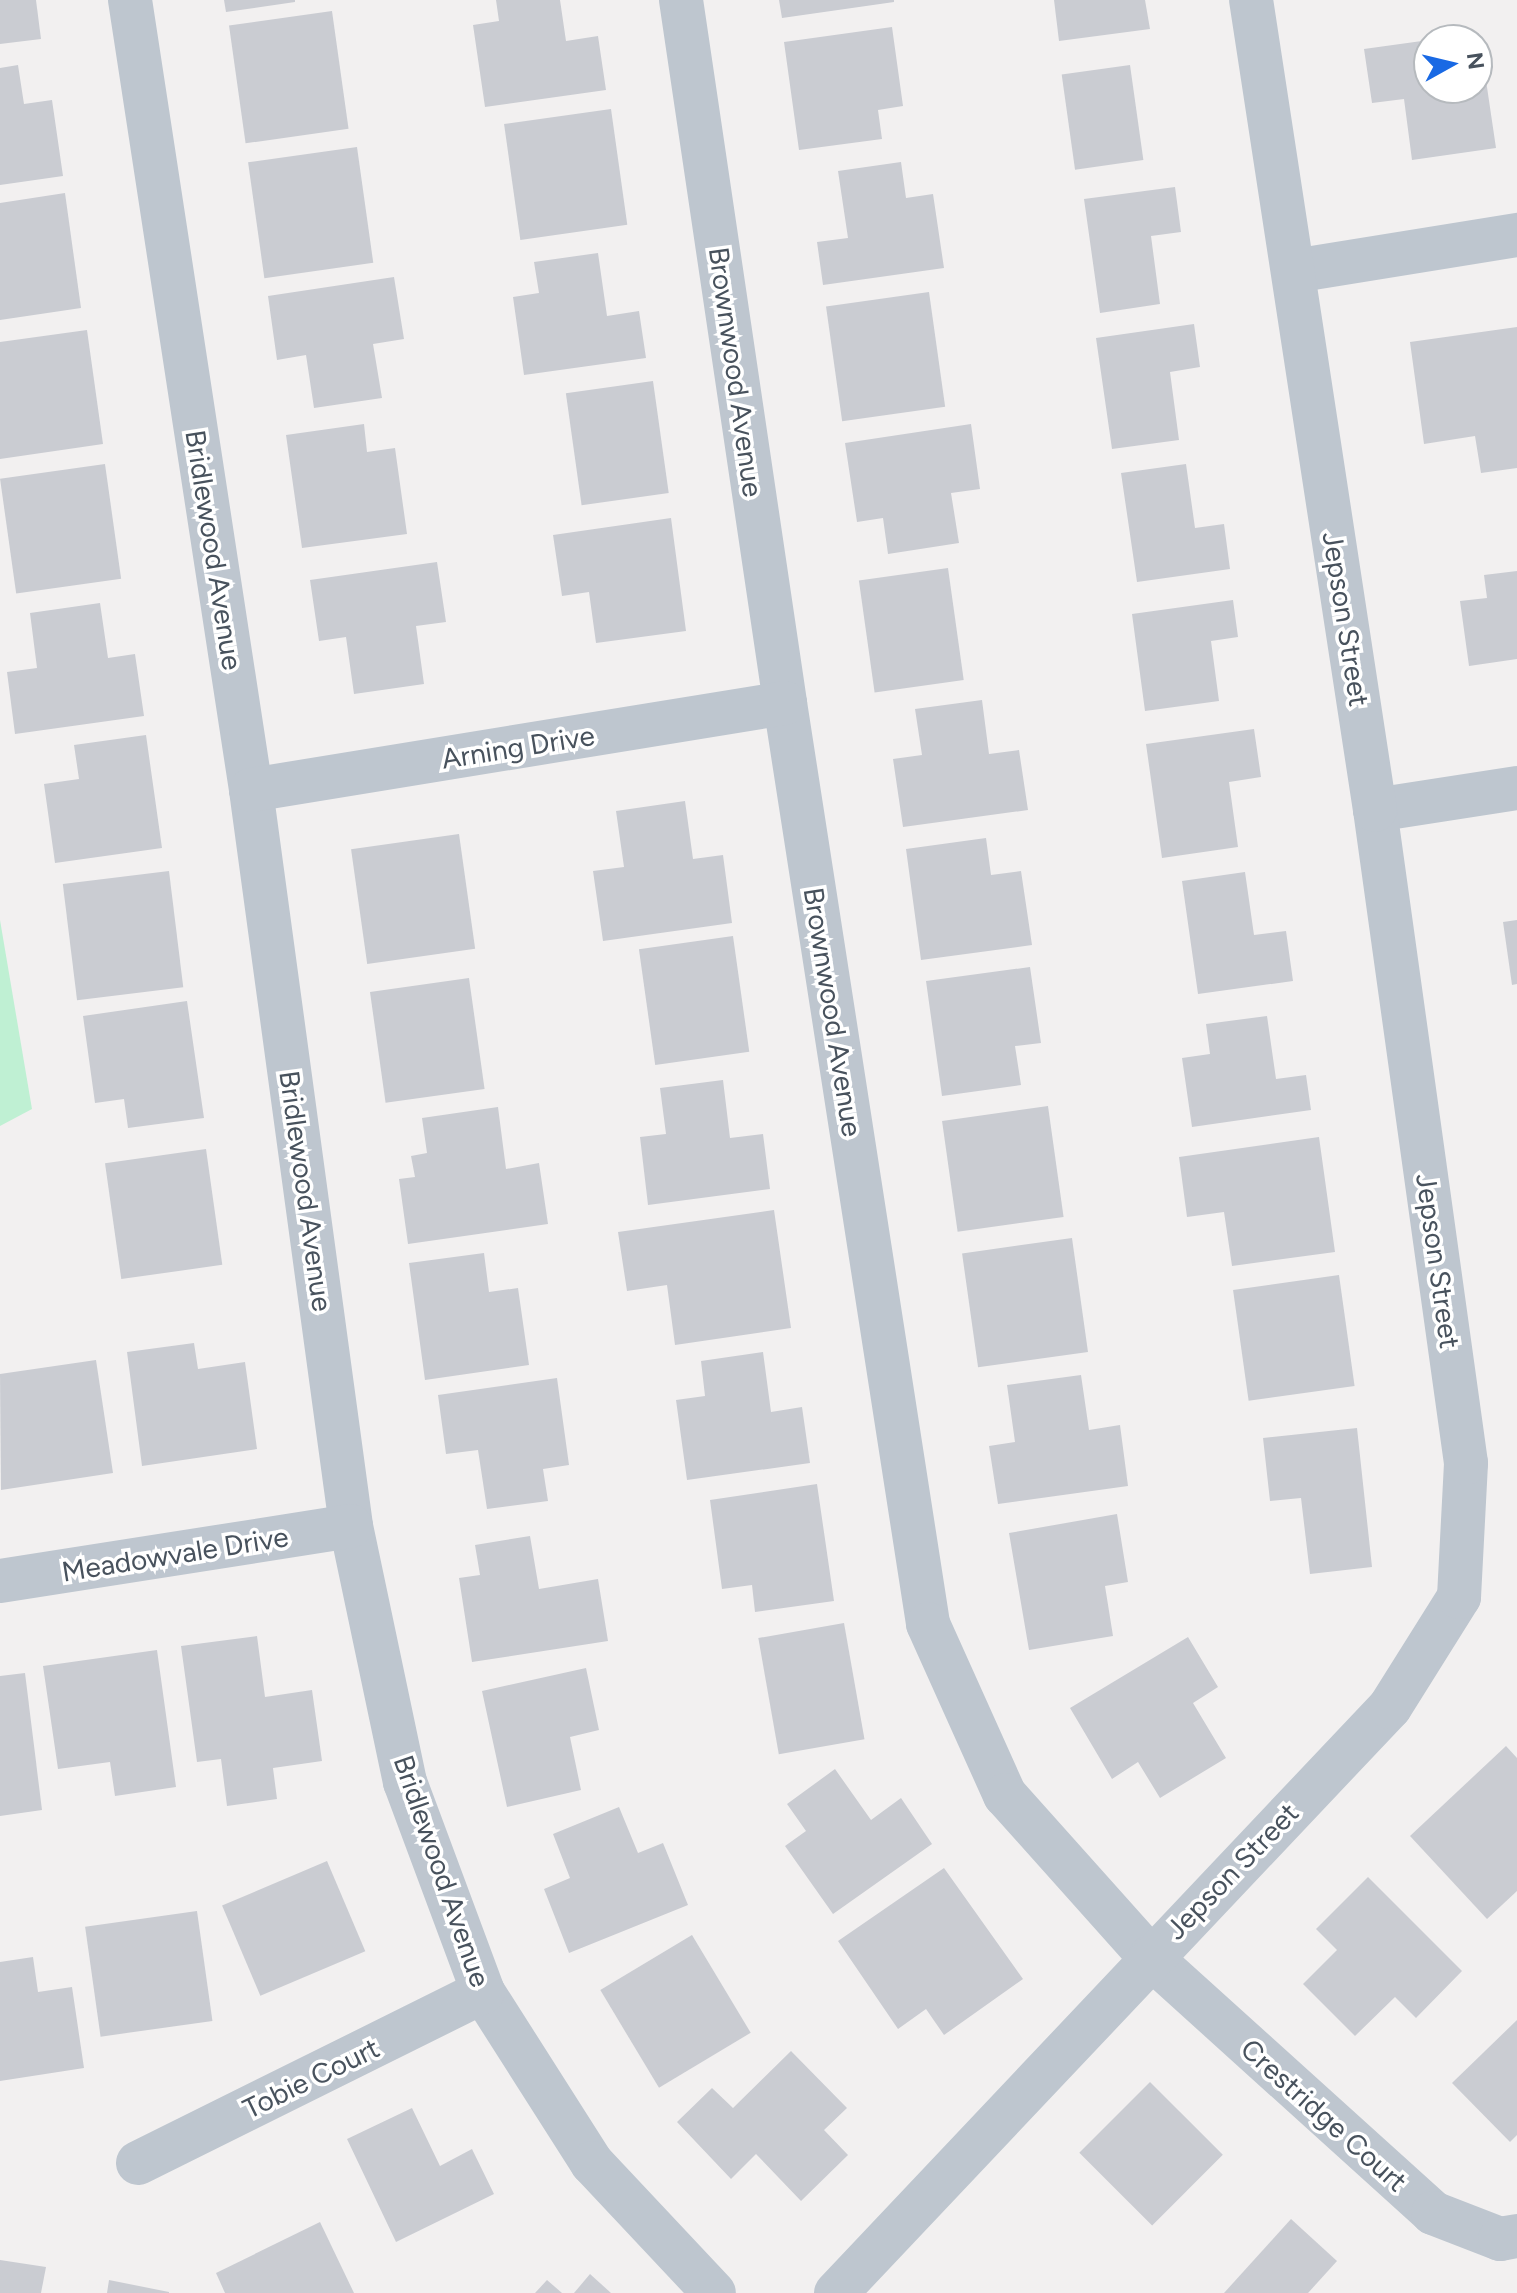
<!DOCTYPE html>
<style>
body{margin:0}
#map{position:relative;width:1517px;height:2293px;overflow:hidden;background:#f2f0f0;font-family:Figtree,sans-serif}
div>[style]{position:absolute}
.green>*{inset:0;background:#bff0d3}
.building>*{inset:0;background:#caccd2;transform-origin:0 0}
.minor>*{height:44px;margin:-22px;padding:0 22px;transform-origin:22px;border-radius:22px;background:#bec6cf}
span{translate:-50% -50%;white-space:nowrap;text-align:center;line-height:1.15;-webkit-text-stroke:7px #fff;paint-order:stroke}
.street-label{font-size:28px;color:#48525d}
.north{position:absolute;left:1413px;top:24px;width:80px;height:80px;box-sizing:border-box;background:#fff;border:2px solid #b6babe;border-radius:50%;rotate:82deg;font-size:22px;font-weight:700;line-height:32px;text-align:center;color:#48525d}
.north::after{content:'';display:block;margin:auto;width:28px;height:36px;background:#1969e4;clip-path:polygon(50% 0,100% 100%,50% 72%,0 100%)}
</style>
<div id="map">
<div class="green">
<div style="clip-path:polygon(0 920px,32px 1109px,0 1126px)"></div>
</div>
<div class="building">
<div style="clip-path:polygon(0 0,36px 0,41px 39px,0 44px)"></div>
<div style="clip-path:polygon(224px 0,295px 0,295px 2px,226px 12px)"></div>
<div style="clip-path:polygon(496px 0,560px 0,566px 41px,598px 36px,606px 90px,485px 107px,473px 25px,499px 21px)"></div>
<div style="clip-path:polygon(779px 0,894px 0,894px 2px,782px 18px)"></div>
<div style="clip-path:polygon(1054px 0,1145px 0,1150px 29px,1059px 41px)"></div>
<div style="left:332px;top:11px;width:119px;height:104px;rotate:82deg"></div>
<div style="clip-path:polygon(892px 27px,903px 106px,878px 110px,882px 139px,799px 150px,784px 42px)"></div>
<div style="clip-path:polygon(1479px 33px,1496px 148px,1412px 160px,1404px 99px,1372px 103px,1364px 49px,1429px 40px,1429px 88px,1477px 88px,1477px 40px,1444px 38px)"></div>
<div style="clip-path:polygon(18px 65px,24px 104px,52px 100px,63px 176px,0 185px,0 68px)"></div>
<div style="left:1130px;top:65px;width:96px;height:69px;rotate:82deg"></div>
<div style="left:611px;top:109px;width:117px;height:108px;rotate:82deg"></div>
<div style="left:357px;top:147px;width:117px;height:110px;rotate:82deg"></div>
<div style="clip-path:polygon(901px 162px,906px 198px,933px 194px,944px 268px,823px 285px,817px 242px,848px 238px,838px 171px)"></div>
<div style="clip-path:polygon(1175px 187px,1181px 232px,1151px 236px,1160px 304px,1100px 313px,1084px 199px)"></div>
<div style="clip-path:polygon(65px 193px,81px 308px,0 320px,0 203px)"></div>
<div style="clip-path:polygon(598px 253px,607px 316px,639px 311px,646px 358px,524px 375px,513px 297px,539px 293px,534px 262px)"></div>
<div style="clip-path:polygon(394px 277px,404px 339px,373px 344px,382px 398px,314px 408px,306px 355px,277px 360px,268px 296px)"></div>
<div style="left:929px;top:292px;width:116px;height:104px;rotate:82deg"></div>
<div style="clip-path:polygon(1194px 324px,1200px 367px,1170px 372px,1179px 440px,1112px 449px,1096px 338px)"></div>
<div style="clip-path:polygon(1517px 327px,1517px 468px,1481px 473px,1475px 436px,1424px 444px,1410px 342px)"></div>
<div style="clip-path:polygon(87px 330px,103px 444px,0 459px,0 342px)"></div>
<div style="left:653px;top:381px;width:113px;height:88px;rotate:82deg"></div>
<div style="clip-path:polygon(364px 424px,367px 452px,395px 448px,407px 534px,302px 548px,286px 435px)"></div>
<div style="clip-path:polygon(971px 424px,980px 489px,951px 493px,959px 543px,888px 554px,883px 518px,857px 522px,845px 443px)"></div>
<div style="left:105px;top:464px;width:116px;height:106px;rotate:82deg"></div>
<div style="clip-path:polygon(1186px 464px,1195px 528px,1224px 524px,1230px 569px,1137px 582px,1121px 473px)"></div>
<div style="clip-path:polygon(671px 518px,686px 631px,596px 643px,589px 592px,562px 596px,553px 535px)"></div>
<div style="clip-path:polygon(437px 562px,446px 622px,416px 626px,424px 684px,354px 694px,346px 637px,319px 641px,310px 580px)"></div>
<div style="left:948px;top:568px;width:113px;height:90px;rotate:82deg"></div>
<div style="clip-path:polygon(1517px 571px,1517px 659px,1469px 666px,1460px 601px,1487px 598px,1484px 575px)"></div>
<div style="clip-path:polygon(1233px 600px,1238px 637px,1211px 641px,1219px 701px,1145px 711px,1132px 614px)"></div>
<div style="clip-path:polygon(100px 603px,108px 658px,135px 654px,144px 716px,15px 734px,7px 672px,37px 668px,30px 613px)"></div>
<div style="clip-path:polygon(982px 700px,989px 754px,1019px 750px,1028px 810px,903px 827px,893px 759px,922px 755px,915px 709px)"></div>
<div style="clip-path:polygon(1254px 729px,1261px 777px,1229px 782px,1238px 847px,1162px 858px,1146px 744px)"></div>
<div style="clip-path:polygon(146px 735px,162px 848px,55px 863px,44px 784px,79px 779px,74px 745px)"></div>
<div style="clip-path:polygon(685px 801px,693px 859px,723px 855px,732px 923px,603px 941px,593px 871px,624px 867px,616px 811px)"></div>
<div style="left:459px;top:834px;width:116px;height:109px;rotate:82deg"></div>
<div style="clip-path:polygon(986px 838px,991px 875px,1021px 871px,1032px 945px,921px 960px,906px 849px)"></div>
<div style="left:169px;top:871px;width:117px;height:107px;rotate:83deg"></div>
<div style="clip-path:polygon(1245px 872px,1254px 935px,1286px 931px,1293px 981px,1198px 994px,1182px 881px)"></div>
<div style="clip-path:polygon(1517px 920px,1517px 984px,1512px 985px,1503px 922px)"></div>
<div style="left:733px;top:936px;width:117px;height:95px;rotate:82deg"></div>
<div style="clip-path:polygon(1030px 967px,1041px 1043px,1015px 1046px,1021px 1085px,942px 1096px,926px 981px)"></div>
<div style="left:469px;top:978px;width:112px;height:100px;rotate:82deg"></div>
<div style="clip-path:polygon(187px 1001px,204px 1118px,128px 1128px,124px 1099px,95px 1103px,83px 1016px)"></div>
<div style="clip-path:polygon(1267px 1016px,1276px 1079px,1306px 1075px,1311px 1110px,1192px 1127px,1182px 1058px,1210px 1054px,1206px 1024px)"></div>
<div style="clip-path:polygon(723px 1080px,730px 1138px,763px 1134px,770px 1189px,648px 1205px,640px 1137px,666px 1134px,660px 1088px)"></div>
<div style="left:1048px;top:1106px;width:112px;height:107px;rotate:82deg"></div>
<div style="clip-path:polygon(498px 1107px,506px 1169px,539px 1163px,548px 1224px,408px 1244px,399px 1179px,415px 1177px,411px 1156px,427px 1153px,422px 1118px)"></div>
<div style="clip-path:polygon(1319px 1137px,1335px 1252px,1232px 1266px,1224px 1212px,1187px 1217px,1179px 1157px)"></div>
<div style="left:206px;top:1149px;width:117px;height:102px;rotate:82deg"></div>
<div style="clip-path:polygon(774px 1210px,791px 1328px,675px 1345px,667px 1285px,627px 1291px,618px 1232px)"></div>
<div style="left:1072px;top:1238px;width:115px;height:111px;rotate:82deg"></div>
<div style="clip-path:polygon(484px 1253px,489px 1292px,518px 1288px,529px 1365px,425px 1380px,409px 1263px)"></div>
<div style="left:1339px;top:1275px;width:112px;height:107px;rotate:82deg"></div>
<div style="clip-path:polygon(194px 1343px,198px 1369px,245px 1362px,257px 1449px,142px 1466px,127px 1352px)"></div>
<div style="clip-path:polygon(763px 1352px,771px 1412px,802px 1407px,810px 1463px,687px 1480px,676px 1400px,705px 1396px,701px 1361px)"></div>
<div style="clip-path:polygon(96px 1360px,113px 1473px,1px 1490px,0 1374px)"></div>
<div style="clip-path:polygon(1081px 1375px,1089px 1430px,1120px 1425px,1128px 1486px,998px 1504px,989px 1446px,1015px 1442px,1007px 1385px)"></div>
<div style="clip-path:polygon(557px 1378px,569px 1465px,543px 1469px,548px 1501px,487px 1509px,478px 1450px,446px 1454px,438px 1395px)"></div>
<div style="clip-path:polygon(1357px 1428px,1372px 1567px,1310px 1574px,1301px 1498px,1270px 1501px,1263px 1438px)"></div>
<div style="clip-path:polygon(817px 1484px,834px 1601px,755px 1612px,752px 1585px,722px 1589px,710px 1500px)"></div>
<div style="clip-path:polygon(1117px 1514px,1128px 1582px,1105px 1586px,1113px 1636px,1029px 1650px,1009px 1533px)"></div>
<div style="clip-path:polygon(530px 1536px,539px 1589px,598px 1579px,608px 1641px,472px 1662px,459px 1578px,480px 1575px,475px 1545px)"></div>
<div style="left:844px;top:1623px;width:118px;height:87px;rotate:80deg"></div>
<div style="clip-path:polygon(257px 1636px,265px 1697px,312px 1690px,322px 1761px,273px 1768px,277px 1799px,227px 1806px,221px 1759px,197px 1762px,181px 1646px)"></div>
<div style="clip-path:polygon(1188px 1637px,1218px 1687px,1193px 1703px,1226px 1758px,1160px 1798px,1138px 1762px,1112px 1779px,1070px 1708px)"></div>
<div style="clip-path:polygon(157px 1650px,176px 1787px,115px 1796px,110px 1762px,58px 1769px,43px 1666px)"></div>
<div style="clip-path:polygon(586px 1668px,599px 1730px,570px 1737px,581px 1790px,507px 1807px,482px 1691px)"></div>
<div style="clip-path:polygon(25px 1673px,42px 1810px,0 1816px,0 1676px)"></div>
<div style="clip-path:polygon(1506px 1746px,1517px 1758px,1517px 1891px,1487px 1919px,1410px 1836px)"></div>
<div style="clip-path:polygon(835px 1769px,871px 1820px,901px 1798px,932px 1844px,833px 1914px,785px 1846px,806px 1831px,787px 1804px)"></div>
<div style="clip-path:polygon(619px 1807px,638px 1853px,663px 1843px,688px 1905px,569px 1953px,544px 1889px,570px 1878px,553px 1834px)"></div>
<div style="left:327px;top:1861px;width:98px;height:114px;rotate:67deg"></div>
<div style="clip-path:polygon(944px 1868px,1023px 1979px,944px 2035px,926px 2009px,898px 2029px,838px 1941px)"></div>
<div style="clip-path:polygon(1368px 1877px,1462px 1971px,1416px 2018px,1395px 1997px,1355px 2036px,1303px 1984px,1337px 1950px,1316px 1929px)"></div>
<div style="left:197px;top:1911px;width:111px;height:113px;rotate:82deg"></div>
<div style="left:692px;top:1935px;width:114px;height:107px;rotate:59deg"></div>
<div style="clip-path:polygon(33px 1957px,38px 1992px,72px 1987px,84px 2068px,0 2081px,0 1962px)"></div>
<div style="clip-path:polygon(1517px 2020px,1517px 2135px,1510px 2142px,1452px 2083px)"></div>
<div style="clip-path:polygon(791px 2051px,847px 2108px,824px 2130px,848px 2155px,801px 2201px,756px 2154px,731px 2179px,677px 2122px,712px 2088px,733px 2108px)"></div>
<div style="left:1150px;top:2082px;width:103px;height:100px;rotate:45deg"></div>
<div style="clip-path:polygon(412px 2108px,440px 2166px,472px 2149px,494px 2194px,396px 2242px,347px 2139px)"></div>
<div style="clip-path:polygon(1291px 2219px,1337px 2261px,1308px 2293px,1224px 2293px)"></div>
<div style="clip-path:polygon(320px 2222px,354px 2293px,225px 2293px,216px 2273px)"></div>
<div style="clip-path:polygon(0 2260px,46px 2267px,41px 2293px,0 2293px)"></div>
<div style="clip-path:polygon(590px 2274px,611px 2293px,574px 2293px)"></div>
<div style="clip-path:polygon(109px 2280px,169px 2292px,169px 2293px,107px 2293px)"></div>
<div style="clip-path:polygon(547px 2280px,562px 2293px,535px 2293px)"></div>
</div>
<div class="minor">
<div style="left:130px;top:0;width:799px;rotate:81.29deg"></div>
<div style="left:251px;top:790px;width:743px;rotate:82.26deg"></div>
<div style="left:351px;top:1526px;width:262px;rotate:78.1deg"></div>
<div style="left:405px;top:1782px;width:224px;rotate:69.6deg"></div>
<div style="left:483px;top:1992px;width:203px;rotate:57.5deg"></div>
<div style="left:592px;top:2163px;width:178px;rotate:46.8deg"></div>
<div style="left:681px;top:0;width:711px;rotate:81.58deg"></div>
<div style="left:785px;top:703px;width:932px;rotate:81.17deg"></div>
<div style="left:928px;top:1624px;width:188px;rotate:65.8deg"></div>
<div style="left:1005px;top:1795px;width:217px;rotate:48.2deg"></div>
<div style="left:1150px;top:1957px;width:382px;rotate:42.1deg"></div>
<div style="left:1433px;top:2213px;width:72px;rotate:21.2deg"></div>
<div style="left:1500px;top:2239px;width:17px;rotate:-10deg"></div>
<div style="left:1294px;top:271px;width:226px;rotate:-9.2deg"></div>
<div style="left:251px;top:790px;width:541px;rotate:-9.25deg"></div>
<div style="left:1375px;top:810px;width:144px;rotate:-8.8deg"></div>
<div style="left:0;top:1581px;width:355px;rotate:-8.9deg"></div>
<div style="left:138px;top:2163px;width:385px;rotate:-26.4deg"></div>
<div style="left:836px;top:2293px;width:806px;rotate:-46.61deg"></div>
<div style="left:1390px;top:1707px;width:130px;rotate:-57.9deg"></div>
<div style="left:1459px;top:1597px;width:134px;rotate:-87deg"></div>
<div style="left:1466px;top:1463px;width:659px;rotate:-97.93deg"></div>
<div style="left:1375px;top:810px;width:819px;rotate:-98.7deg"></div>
</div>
<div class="street-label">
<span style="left:736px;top:372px;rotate:82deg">Brownwood Avenue</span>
<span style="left:214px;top:550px;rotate:81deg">Bridlewood Avenue</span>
<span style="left:1346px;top:619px;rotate:81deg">Jepson Street</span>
<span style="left:518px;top:747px;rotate:-9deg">Arning Drive</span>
<span style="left:833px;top:1012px;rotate:81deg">Brownwood Avenue</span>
<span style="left:306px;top:1191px;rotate:82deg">Bridlewood Avenue</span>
<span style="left:1438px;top:1261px;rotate:82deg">Jepson Street</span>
<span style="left:175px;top:1554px;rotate:-9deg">Meadowvale Drive</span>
<span style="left:442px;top:1871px;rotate:71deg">Bridlewood Avenue</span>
<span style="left:1232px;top:1871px;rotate:-46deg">Jepson Street</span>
<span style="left:311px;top:2078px;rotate:-26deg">Tobie Court</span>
<span style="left:1324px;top:2115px;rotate:42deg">Crestridge Court</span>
</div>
<div class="north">N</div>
</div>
